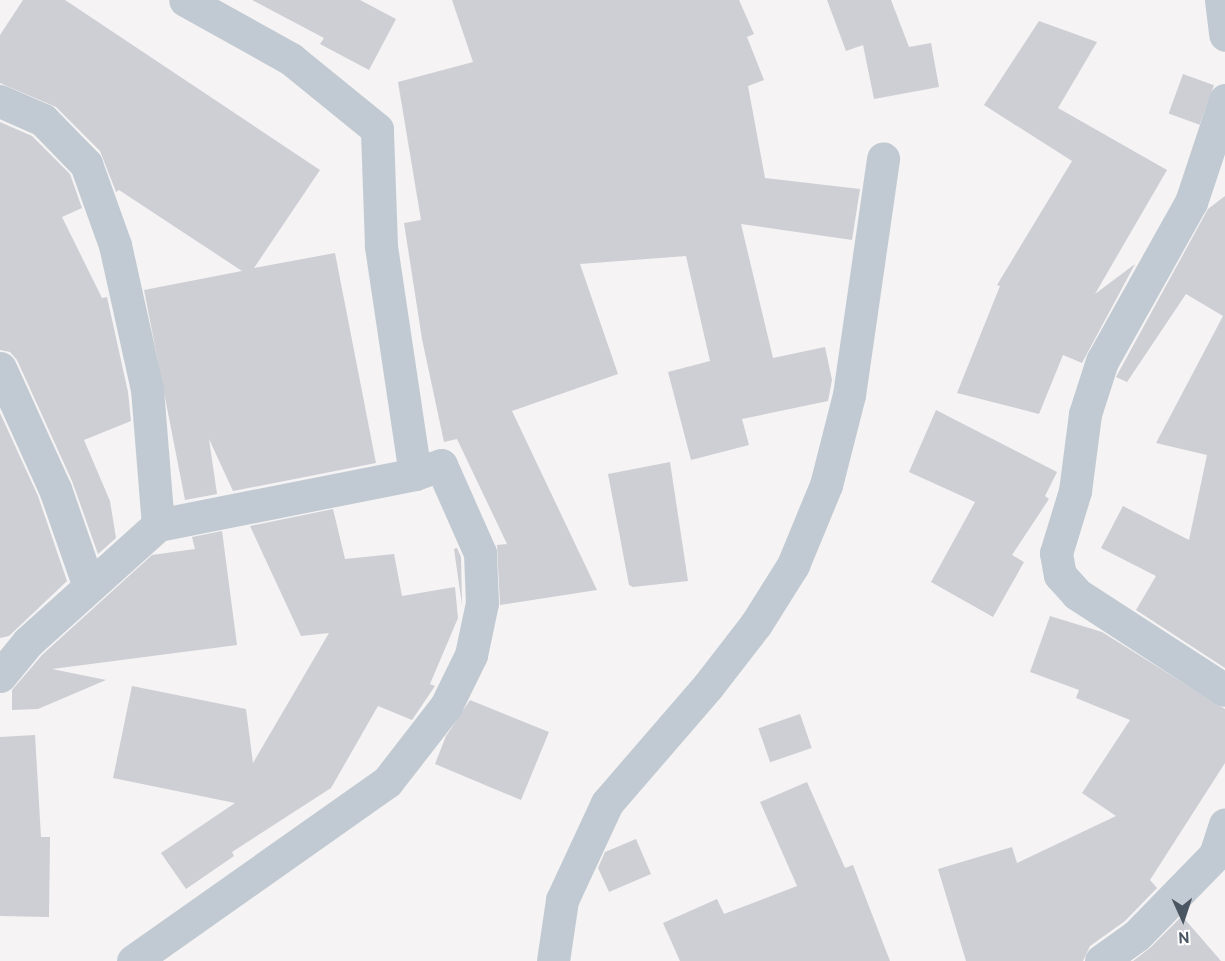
<!DOCTYPE html>
<style>
body{margin:0}
#map{position:relative;width:1225px;height:961px;overflow:hidden;background:#f5f3f3;font-family:Cabin,sans-serif}
div>[style]{position:absolute}
.building>*{inset:0;background:#cdcfd5;transform-origin:0 0}
.minor>*{height:33px;margin:-16.5px;padding:0 16.5px;transform-origin:16.5px;border-radius:16.5px;background:#c1cad2}
.tertiary>*{height:33px;margin:-16.5px;padding:0 16.5px;transform-origin:16.5px;border-radius:16.5px;background:#c1cad2}
span{translate:-50% -50%;white-space:nowrap;text-align:center;line-height:1.15;-webkit-text-stroke:6px #fff;paint-order:stroke}
.north{position:absolute;left:1153px;top:889px;width:60px;height:60px;-webkit-text-stroke:4px #fff;paint-order:stroke;rotate:177deg;font-size:16px;font-weight:700;line-height:24px;text-align:center;color:#4a5661}
.north::after{content:'';display:block;margin:auto;width:21px;height:27px;background:#4a5661;clip-path:polygon(50% 0,100% 100%,50% 72%,0 100%)}
</style>
<div id="map">
<div class="building">
<div style="clip-path:polygon(23px 0,65px 0,320px 170px,254px 268px,335px 253px,376px 463px,233px 491px,209px 439px,217px 494px,185px 500px,144px 290px,242px 271px,119px 190px,116px 192px,100px 151px,56px 107px,0 83px,0 35px)"></div>
<div style="clip-path:polygon(252px 0,360px 0,396px 19px,369px 70px,320px 44px,324px 38px)"></div>
<div style="clip-path:polygon(452px 0,739px 0,754px 34px,747px 37px,764px 80px,748px 86px,765px 178px,860px 189px,852px 240px,741px 224px,773px 358px,825px 347px,832px 380px,828px 401px,742px 419px,749px 445px,691px 460px,668px 372px,710px 361px,686px 256px,580px 264px,618px 374px,512px 411px,597px 590px,500px 605px,497px 545px,507px 544px,457px 439px,444px 442px,422px 339px,404px 223px,421px 220px,398px 82px,473px 62px)"></div>
<div style="clip-path:polygon(827px 0,891px 0,909px 47px,931px 43px,939px 87px,874px 99px,863px 45px,846px 51px)"></div>
<div style="clip-path:polygon(1039px 21px,1097px 42px,1058px 108px,1167px 170px,1095px 294px,1135px 264px,1082px 363px,1063px 355px,1039px 414px,957px 393px,1000px 286px,997px 285px,1072px 161px,984px 105px)"></div>
<div style="left:1183px;top:74px;width:33px;height:42px;rotate:20deg"></div>
<div style="clip-path:polygon(0 122px,32px 136px,70px 174px,82px 208px,62px 217px,102px 298px,107px 297px,128px 392px,131px 421px,84px 440px,110px 501px,116px 538px,98px 554px,72px 481px,17px 360px,10px 352px,0 350px)"></div>
<div style="clip-path:polygon(1225px 196px,1225px 668px,1136px 610px,1156px 576px,1101px 548px,1123px 506px,1189px 540px,1207px 455px,1156px 443px,1223px 316px,1186px 294px,1127px 382px,1116px 377px,1208px 209px)"></div>
<div style="clip-path:polygon(936px 410px,1057px 472px,1045px 496px,1049px 499px,1012px 555px,1024px 562px,993px 617px,931px 582px,975px 502px,909px 472px)"></div>
<div style="clip-path:polygon(0 413px,38px 496px,67px 581px,9px 636px,0 638px)"></div>
<div style="clip-path:polygon(670px 462px,688px 581px,633px 587px,629px 585px,608px 474px)"></div>
<div style="clip-path:polygon(333px 509px,345px 559px,394px 554px,402px 596px,455px 587px,458px 618px,430px 684px,435px 686px,412px 720px,378px 706px,331px 788px,232px 852px,234px 856px,186px 889px,161px 853px,235px 803px,113px 778px,132px 686px,246px 709px,253px 763px,329px 633px,301px 636px,250px 526px)"></div>
<div style="clip-path:polygon(222px 531px,237px 645px,52px 669px,106px 680px,38px 709px,12px 710px,12px 690px,42px 655px,152px 555px,195px 549px,192px 537px)"></div>
<div style="clip-path:polygon(457px 548px,461px 557px,462px 605px,454px 549px)"></div>
<div style="clip-path:polygon(1050px 616px,1102px 632px,1225px 709px,1225px 763px,1150px 880px,1157px 888px,1125px 921px,1090px 946px,1083px 961px,966px 961px,938px 869px,1012px 847px,1017px 863px,1116px 816px,1082px 793px,1130px 720px,1076px 698px,1079px 690px,1030px 672px)"></div>
<div style="clip-path:polygon(470px 700px,549px 732px,521px 800px,435px 764px,446px 736px)"></div>
<div style="left:800px;top:714px;width:36px;height:44px;rotate:71deg"></div>
<div style="clip-path:polygon(35px 735px,41px 837px,50px 837px,49px 917px,0 916px,0 737px)"></div>
<div style="clip-path:polygon(807px 782px,845px 868px,853px 865px,890px 961px,680px 961px,663px 923px,717px 899px,724px 914px,797px 886px,760px 802px)"></div>
<div style="clip-path:polygon(636px 839px,651px 874px,609px 892px,598px 868px,605px 852px)"></div>
<div style="clip-path:polygon(1182px 916px,1221px 961px,1133px 961px,1150px 948px)"></div>
</div>
<div class="minor">
<div style="left:1221px;top:0;width:35px;rotate:83deg"></div>
<div style="left:1225px;top:100px;width:108px;rotate:108.4deg"></div>
<div style="left:1191px;top:202px;width:182px;rotate:119.2deg"></div>
<div style="left:1102px;top:361px;width:56px;rotate:107.8deg"></div>
<div style="left:1085px;top:414px;width:78px;rotate:97.4deg"></div>
<div style="left:1075px;top:491px;width:65px;rotate:107deg"></div>
<div style="left:1056px;top:553px;width:22px;rotate:80deg"></div>
<div style="left:1060px;top:575px;width:25px;rotate:48deg"></div>
<div style="left:1077px;top:594px;width:176px;rotate:33deg"></div>
<div style="left:0;top:101px;width:47px;rotate:23.8deg"></div>
<div style="left:43px;top:120px;width:62px;rotate:45.7deg"></div>
<div style="left:86px;top:164px;width:86px;rotate:70.3deg"></div>
<div style="left:115px;top:245px;width:148px;rotate:77.5deg"></div>
<div style="left:147px;top:389px;width:136px;rotate:85.4deg"></div>
<div style="left:0;top:368px;width:133px;rotate:65.6deg"></div>
<div style="left:55px;top:489px;width:101px;rotate:70.8deg"></div>
<div style="left:0;top:676px;width:44px;rotate:-50.5deg"></div>
<div style="left:28px;top:642px;width:175px;rotate:-42deg"></div>
<div style="left:158px;top:525px;width:262px;rotate:-11.2deg"></div>
<div style="left:553px;top:961px;width:62px;rotate:-81.6deg"></div>
<div style="left:562px;top:900px;width:107px;rotate:-65.1deg"></div>
<div style="left:607px;top:803px;width:155px;rotate:-49.2deg"></div>
<div style="left:708px;top:686px;width:78px;rotate:-52.3deg"></div>
<div style="left:756px;top:624px;width:70px;rotate:-57.9deg"></div>
<div style="left:793px;top:565px;width:87px;rotate:-67.6deg"></div>
<div style="left:826px;top:485px;width:93px;rotate:-75.7deg"></div>
<div style="left:849px;top:395px;width:239px;rotate:-81.8deg"></div>
</div>
<div class="tertiary">
<div style="left:133px;top:961px;width:311px;rotate:-35.2deg"></div>
<div style="left:387px;top:782px;width:96px;rotate:-52.2deg"></div>
<div style="left:446px;top:706px;width:57px;rotate:-63.9deg"></div>
<div style="left:471px;top:655px;width:53px;rotate:-78.1deg"></div>
<div style="left:482px;top:603px;width:50px;rotate:-92.3deg"></div>
<div style="left:480px;top:553px;width:96px;rotate:-113.9deg"></div>
<div style="left:441px;top:465px;width:28px;rotate:161deg"></div>
<div style="left:415px;top:474px;width:231px;rotate:-98.5deg"></div>
<div style="left:381px;top:246px;width:117px;rotate:-92deg"></div>
<div style="left:377px;top:129px;width:111px;rotate:-140.9deg"></div>
<div style="left:291px;top:59px;width:121px;rotate:-150.9deg"></div>
<div style="left:1101px;top:961px;width:44px;rotate:-35.8deg"></div>
<div style="left:1137px;top:935px;width:112px;rotate:-45.7deg"></div>
<div style="left:1215px;top:855px;width:32px;rotate:-72deg"></div>
</div>
<div class="north">N</div>
</div>
